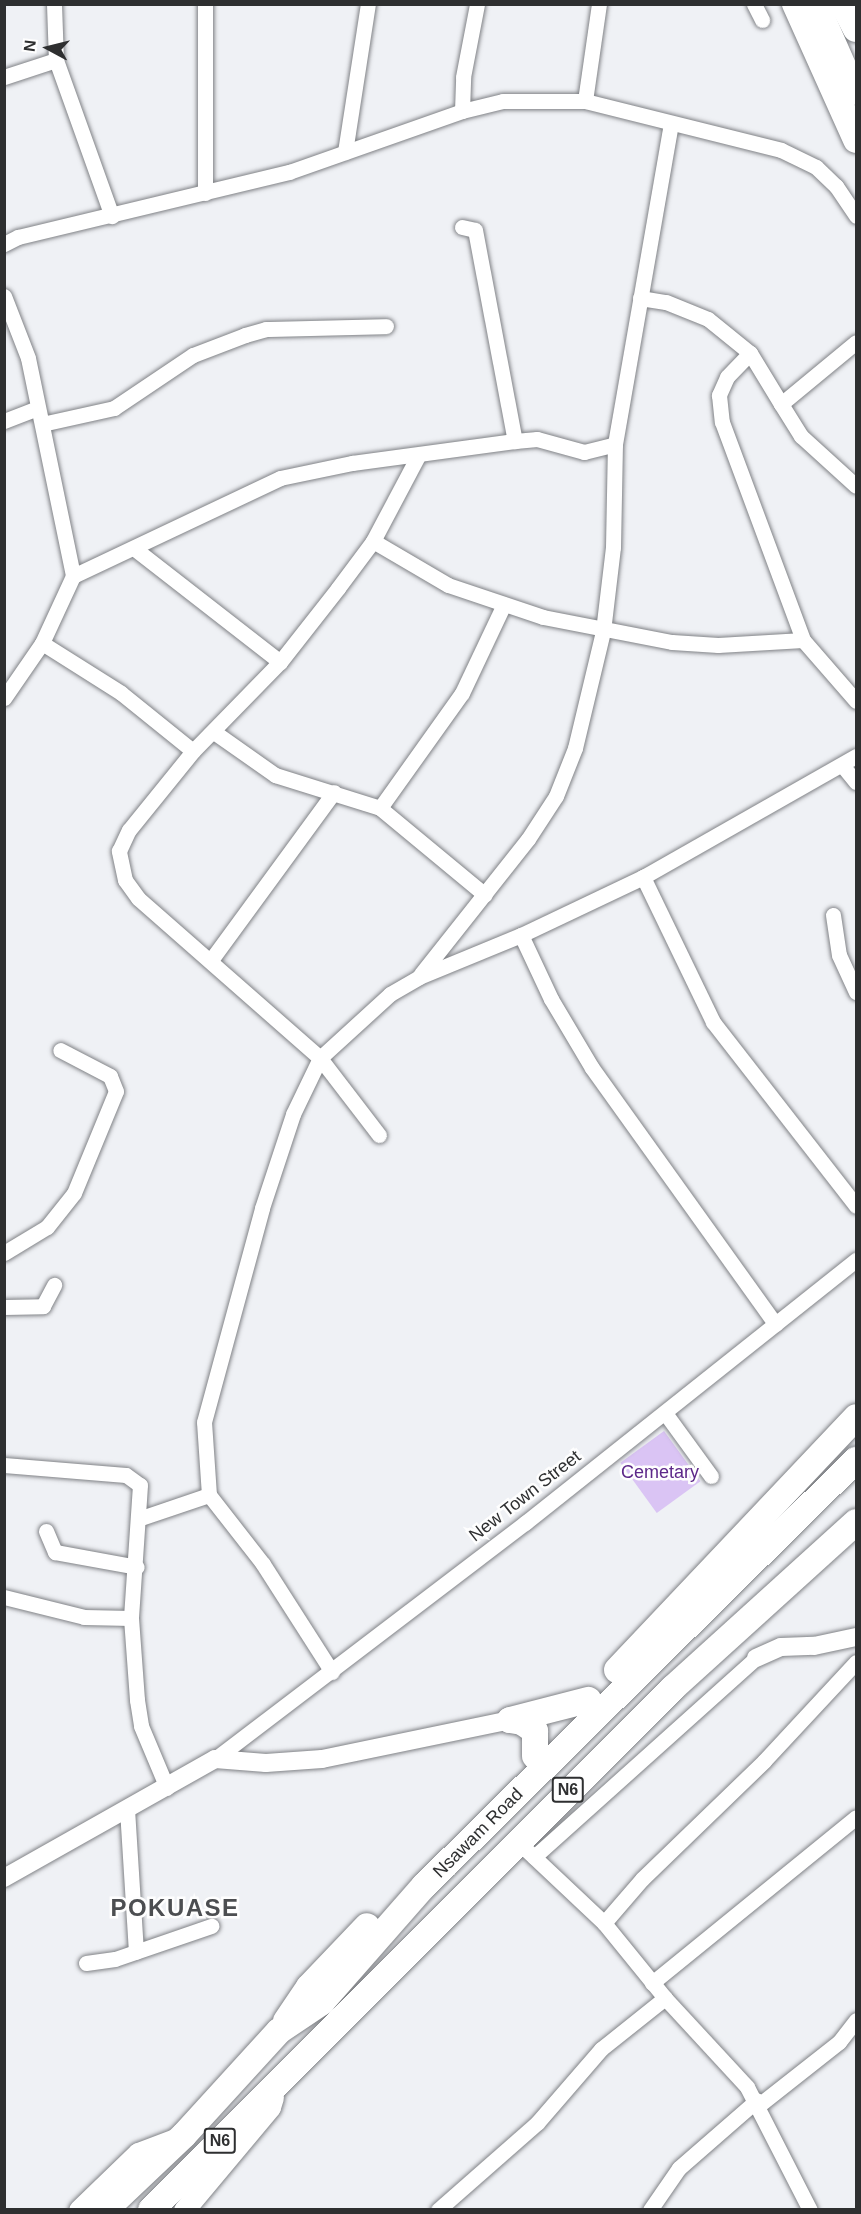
<!DOCTYPE html>
<style>
body{margin:0}
#map{position:relative;width:861px;height:2214px;overflow:hidden;background:#eff1f5;font-family:Arial,sans-serif}
div>[style]{position:absolute}
.green>*{inset:0;background:#dac4f4;transform-origin:0 0}
.roads{filter:drop-shadow(0 0 2px #808286) drop-shadow(0 0 2px #808286)}
.minor>*{height:15px;margin:-7.5px;padding:0 7.5px;transform-origin:7.5px;border-radius:7.5px;background:#fff}
.tertiary>*{height:18px;margin:-9px;padding:0 9px;transform-origin:9px;border-radius:9px;background:#fff}
.secondary>*{height:21px;margin:-10.5px;padding:0 10.5px;transform-origin:10.5px;border-radius:10.5px;background:#fff}
.primary>*{height:24px;margin:-12px;padding:0 12px;transform-origin:12px;border-radius:12px;background:#fff}
.trunk>*{height:26px;margin:-13px;padding:0 13px;transform-origin:13px;border-radius:13px;background:#fff}
span{translate:-50% -50%;white-space:nowrap;text-align:center;line-height:1.15;-webkit-text-stroke:5px #fefefe;paint-order:stroke}
.shield-label span{padding:2px 4px;background:#fefefe;border:2px solid;border-radius:4px;-webkit-text-stroke-width:0}
.shield-label{font-size:16px;color:#2e2f30;font-weight:700}
.park-label{font-size:18px;color:#5d2889}
.street-label{font-size:18px;color:#2e2f30}
.district-label{font-size:24px;color:#4c4e51;font-weight:700;letter-spacing:1.5px}
.frame{position:absolute;inset:0;border:6px solid #2e2f30;pointer-events:none}
.north{position:absolute;left:18px;top:18px;width:60px;height:60px;-webkit-text-stroke:4px #fefefe;paint-order:stroke;rotate:277deg;font-size:16px;font-weight:700;line-height:24px;text-align:center;color:#2e2f30}
.north::after{content:'';display:block;margin:auto;width:21px;height:27px;background:#2e2f30;clip-path:polygon(50% 0,100% 100%,50% 72%,0 100%)}
</style>
<div id="map">
<div class="green">
<div style="left:664px;top:1431px;width:62px;height:54px;rotate:54deg"></div>
</div>
<div class="roads">
<div class="minor">
<div style="left:54px;top:4px;width:56px;rotate:88deg"></div>
<div style="left:56px;top:60px;width:166px;rotate:70.3deg"></div>
<div style="left:205px;top:4px;width:189px;rotate:90deg"></div>
<div style="left:754px;top:4px;width:18px;rotate:63deg"></div>
<div style="left:4px;top:77px;width:55px;rotate:-18.1deg"></div>
<div style="left:585px;top:101px;width:98px;rotate:-81.8deg"></div>
<div style="left:462px;top:111px;width:34px;rotate:-88deg"></div>
<div style="left:463px;top:77px;width:74px;rotate:-79.1deg"></div>
<div style="left:345px;top:152px;width:150px;rotate:-81.2deg"></div>
<div style="left:462px;top:227px;width:13px;rotate:13deg"></div>
<div style="left:475px;top:230px;width:215px;rotate:79.3deg"></div>
<div style="left:4px;top:244px;width:16px;rotate:-27deg"></div>
<div style="left:18px;top:237px;width:279px;rotate:-13.5deg"></div>
<div style="left:289px;top:172px;width:183px;rotate:-19.4deg"></div>
<div style="left:462px;top:111px;width:42px;rotate:-13.7deg"></div>
<div style="left:503px;top:101px;width:82px"></div>
<div style="left:585px;top:101px;width:202px;rotate:14deg"></div>
<div style="left:781px;top:150px;width:39px;rotate:26deg"></div>
<div style="left:816px;top:167px;width:28px;rotate:44deg"></div>
<div style="left:836px;top:186px;width:36px;rotate:56deg"></div>
<div style="left:4px;top:296px;width:66px;rotate:68.8deg"></div>
<div style="left:28px;top:358px;width:223px;rotate:78.3deg"></div>
<div style="left:73px;top:576px;width:74px;rotate:114.8deg"></div>
<div style="left:42px;top:643px;width:67px;rotate:124.6deg"></div>
<div style="left:640px;top:298px;width:26px;rotate:9deg"></div>
<div style="left:666px;top:302px;width:45px;rotate:22deg"></div>
<div style="left:708px;top:319px;width:54px;rotate:39deg"></div>
<div style="left:750px;top:353px;width:60px;rotate:58.7deg"></div>
<div style="left:781px;top:404px;width:97px;rotate:-39.6deg"></div>
<div style="left:750px;top:353px;width:33px;rotate:134deg"></div>
<div style="left:727px;top:377px;width:20px;rotate:114deg"></div>
<div style="left:719px;top:395px;width:27px;rotate:84deg"></div>
<div style="left:722px;top:422px;width:233px;rotate:69.6deg"></div>
<div style="left:803px;top:640px;width:81px;rotate:49deg"></div>
<div style="left:781px;top:404px;width:38px;rotate:58deg"></div>
<div style="left:801px;top:436px;width:74px;rotate:42.3deg"></div>
<div style="left:4px;top:421px;width:36px;rotate:-21deg"></div>
<div style="left:42px;top:424px;width:74px;rotate:-12.5deg"></div>
<div style="left:114px;top:408px;width:95px;rotate:-33.9deg"></div>
<div style="left:193px;top:355px;width:56px;rotate:-21deg"></div>
<div style="left:245px;top:335px;width:22px;rotate:-16deg"></div>
<div style="left:266px;top:329px;width:120px;rotate:-1.4deg"></div>
<div style="left:373px;top:541px;width:87px;rotate:30.4deg"></div>
<div style="left:448px;top:585px;width:100px;rotate:18.6deg"></div>
<div style="left:543px;top:617px;width:131px;rotate:11deg"></div>
<div style="left:672px;top:642px;width:46px;rotate:3.7deg"></div>
<div style="left:718px;top:645px;width:85px;rotate:-3.4deg"></div>
<div style="left:135px;top:549px;width:184px;rotate:37.9deg"></div>
<div style="left:73px;top:576px;width:229px;rotate:-25.3deg"></div>
<div style="left:280px;top:478px;width:74px;rotate:-11.8deg"></div>
<div style="left:352px;top:463px;width:164px;rotate:-7.7deg"></div>
<div style="left:515px;top:441px;width:22px;rotate:-5deg"></div>
<div style="left:537px;top:439px;width:49px;rotate:15.5deg"></div>
<div style="left:584px;top:452px;width:32px;rotate:-14deg"></div>
<div style="left:42px;top:643px;width:93px;rotate:32.3deg"></div>
<div style="left:121px;top:693px;width:92px;rotate:38.9deg"></div>
<div style="left:214px;top:732px;width:75px;rotate:35.2deg"></div>
<div style="left:275px;top:775px;width:110px;rotate:17.4deg"></div>
<div style="left:380px;top:808px;width:136px;rotate:39.6deg"></div>
<div style="left:842px;top:765px;width:22px;rotate:51deg"></div>
<div style="left:380px;top:808px;width:141px;rotate:-54.5deg"></div>
<div style="left:462px;top:693px;width:98px;rotate:-64.7deg"></div>
<div style="left:643px;top:877px;width:161px;rotate:64.2deg"></div>
<div style="left:713px;top:1022px;width:233px;rotate:52.1deg"></div>
<div style="left:833px;top:915px;width:40px;rotate:81.5deg"></div>
<div style="left:839px;top:955px;width:41px;rotate:65.3deg"></div>
<div style="left:521px;top:935px;width:71px;rotate:64.9deg"></div>
<div style="left:551px;top:999px;width:80px;rotate:59.3deg"></div>
<div style="left:592px;top:1068px;width:315px;rotate:54.4deg"></div>
<div style="left:211px;top:960px;width:208px;rotate:-53.8deg"></div>
<div style="left:421px;top:974px;width:172px;rotate:-51.6deg"></div>
<div style="left:528px;top:839px;width:51px;rotate:-56.9deg"></div>
<div style="left:556px;top:796px;width:52px;rotate:-68.4deg"></div>
<div style="left:575px;top:748px;width:120px;rotate:-76.5deg"></div>
<div style="left:603px;top:631px;width:85px;rotate:-83.2deg"></div>
<div style="left:613px;top:547px;width:103px;rotate:-88.9deg"></div>
<div style="left:615px;top:444px;width:325px;rotate:-80.1deg"></div>
<div style="left:379px;top:1135px;width:97px;rotate:-127.5deg"></div>
<div style="left:320px;top:1058px;width:242px;rotate:-138.7deg"></div>
<div style="left:138px;top:898px;width:22px;rotate:-126deg"></div>
<div style="left:125px;top:880px;width:30px;rotate:-102deg"></div>
<div style="left:119px;top:851px;width:23px;rotate:-65deg"></div>
<div style="left:129px;top:830px;width:102px;rotate:-51deg"></div>
<div style="left:193px;top:751px;width:124px;rotate:-45.7deg"></div>
<div style="left:280px;top:662px;width:94px;rotate:-51.9deg"></div>
<div style="left:338px;top:588px;width:59px;rotate:-53.3deg"></div>
<div style="left:373px;top:541px;width:96px;rotate:-62.1deg"></div>
<div style="left:4px;top:1253px;width:50px;rotate:-31.2deg"></div>
<div style="left:47px;top:1227px;width:43px;rotate:-51.5deg"></div>
<div style="left:74px;top:1193px;width:110px;rotate:-67.6deg"></div>
<div style="left:116px;top:1091px;width:16px;rotate:-112deg"></div>
<div style="left:110px;top:1076px;width:56px;rotate:-152.5deg"></div>
<div style="left:4px;top:1307px;width:39px;rotate:-1deg"></div>
<div style="left:43px;top:1306px;width:24px;rotate:-62deg"></div>
<div style="left:665px;top:1413px;width:78px;rotate:53.9deg"></div>
<div style="left:4px;top:1465px;width:122px;rotate:4.7deg"></div>
<div style="left:126px;top:1475px;width:17px;rotate:36deg"></div>
<div style="left:140px;top:1485px;width:133px;rotate:93.9deg"></div>
<div style="left:131px;top:1618px;width:82px;rotate:85.8deg"></div>
<div style="left:137px;top:1700px;width:26px;rotate:81deg"></div>
<div style="left:141px;top:1726px;width:67px;rotate:67.2deg"></div>
<div style="left:141px;top:1518px;width:72px;rotate:-18.7deg"></div>
<div style="left:46px;top:1531px;width:23px;rotate:67deg"></div>
<div style="left:55px;top:1552px;width:83px;rotate:10.4deg"></div>
<div style="left:4px;top:1597px;width:82px;rotate:14deg"></div>
<div style="left:84px;top:1617px;width:47px;rotate:1.2deg"></div>
<div style="left:332px;top:1672px;width:128px;rotate:-122.6deg"></div>
<div style="left:263px;top:1564px;width:88px;rotate:-128deg"></div>
<div style="left:209px;top:1495px;width:73px;rotate:-93.9deg"></div>
<div style="left:204px;top:1422px;width:222px;rotate:-74.8deg"></div>
<div style="left:262px;top:1208px;width:99px;rotate:-71.7deg"></div>
<div style="left:293px;top:1114px;width:62px;rotate:-64.3deg"></div>
<div style="left:320px;top:1058px;width:95px;rotate:-42.4deg"></div>
<div style="left:390px;top:994px;width:34px;rotate:-30deg"></div>
<div style="left:419px;top:977px;width:110px;rotate:-22.4deg"></div>
<div style="left:521px;top:935px;width:135px;rotate:-25.4deg"></div>
<div style="left:643px;top:877px;width:245px;rotate:-29.6deg"></div>
<div style="left:215px;top:1759px;width:390px;rotate:-37.3deg"></div>
<div style="left:525px;top:1523px;width:423px;rotate:-38.5deg"></div>
<div style="left:127px;top:1809px;width:143px;rotate:86.4deg"></div>
<div style="left:517px;top:1841px;width:120px;rotate:43.3deg"></div>
<div style="left:604px;top:1923px;width:97px;rotate:50.9deg"></div>
<div style="left:665px;top:1998px;width:121px;rotate:47.3deg"></div>
<div style="left:747px;top:2087px;width:138px;rotate:62.9deg"></div>
<div style="left:534px;top:1857px;width:298px;rotate:-41.9deg"></div>
<div style="left:604px;top:1923px;width:58px;rotate:-49.2deg"></div>
<div style="left:642px;top:1879px;width:170px;rotate:-44deg"></div>
<div style="left:764px;top:1761px;width:135px;rotate:-47.1deg"></div>
<div style="left:86px;top:1963px;width:29px;rotate:-8deg"></div>
<div style="left:115px;top:1959px;width:102px;rotate:-19deg"></div>
<div style="left:652px;top:1983px;width:263px;rotate:-39.1deg"></div>
<div style="left:759px;top:2105px;width:102px;rotate:-38.2deg"></div>
<div style="left:839px;top:2042px;width:28px;rotate:-52deg"></div>
<div style="left:438px;top:2210px;width:132px;rotate:-41.3deg"></div>
<div style="left:537px;top:2123px;width:98px;rotate:-49.1deg"></div>
<div style="left:601px;top:2049px;width:82px;rotate:-38.6deg"></div>
<div style="left:650px;top:2210px;width:51px;rotate:-55.4deg"></div>
<div style="left:679px;top:2168px;width:103px;rotate:-41.1deg"></div>
</div>
<div class="tertiary">
<div style="left:756px;top:1658px;width:27px;rotate:-24deg"></div>
<div style="left:781px;top:1647px;width:33px;rotate:-2deg"></div>
<div style="left:814px;top:1646px;width:43px;rotate:-12.1deg"></div>
<div style="left:4px;top:1878px;width:242px;rotate:-29.4deg"></div>
<div style="left:215px;top:1759px;width:51px;rotate:4.5deg"></div>
<div style="left:266px;top:1763px;width:56px;rotate:-4.1deg"></div>
<div style="left:322px;top:1759px;width:192px;rotate:-11.7deg"></div>
</div>
<div class="secondary">
<div style="left:79px;top:2210px;width:82px;rotate:-44deg"></div>
<div style="left:138px;top:2153px;width:43px;rotate:-20.6deg"></div>
<div style="left:184px;top:2210px;width:134px;rotate:-50.1deg"></div>
<div style="left:270px;top:2107px;width:10px;rotate:-73deg"></div>
</div>
<div class="primary">
<div style="left:817px;top:4px;width:97px;rotate:66.3deg"></div>
</div>
<div class="trunk">
<div style="left:795px;top:4px;width:149px;rotate:65.8deg"></div>
<div style="left:843px;top:4px;width:28px;rotate:63deg"></div>
<div style="left:617px;top:1670px;width:348px;rotate:-46.6deg"></div>
<div style="left:510px;top:1720px;width:81px;rotate:-14.4deg"></div>
<div style="left:510px;top:1720px;width:12px;rotate:9deg"></div>
<div style="left:522px;top:1722px;width:16px;rotate:35deg"></div>
<div style="left:535px;top:1731px;width:25px;rotate:90deg"></div>
<div style="left:286px;top:2021px;width:41px;rotate:-55.9deg"></div>
<div style="left:309px;top:1987px;width:84px;rotate:-46.4deg"></div>
<div style="left:105px;top:2210px;width:109px;rotate:-43.5deg"></div>
<div style="left:184px;top:2135px;width:141px;rotate:-47.6deg"></div>
<div style="left:279px;top:2031px;width:52px;rotate:-34deg"></div>
<div style="left:322px;top:2002px;width:154px;rotate:-48.7deg"></div>
<div style="left:424px;top:1886px;width:607px;rotate:-44.6deg"></div>
<div style="left:151px;top:2210px;width:738px;rotate:-45deg"></div>
<div style="left:673px;top:1688px;width:247px;rotate:-42.2deg"></div>
</div>
</div>
<div class="shield-label">
<span style="left:568px;top:1790px">N6</span>
<span style="left:220px;top:2141px">N6</span>
</div>
<div class="park-label">
<span style="left:660px;top:1472px">Cemetary</span>
</div>
<div class="street-label">
<span style="left:525px;top:1496px;rotate:-38deg">New Town Street</span>
<span style="left:478px;top:1833px;rotate:-45deg">Nsawam Road</span>
</div>
<div class="district-label">
<span style="left:175px;top:1908px">POKUASE</span>
</div>
<div class="frame"></div>
<div class="north">N</div>
</div>
